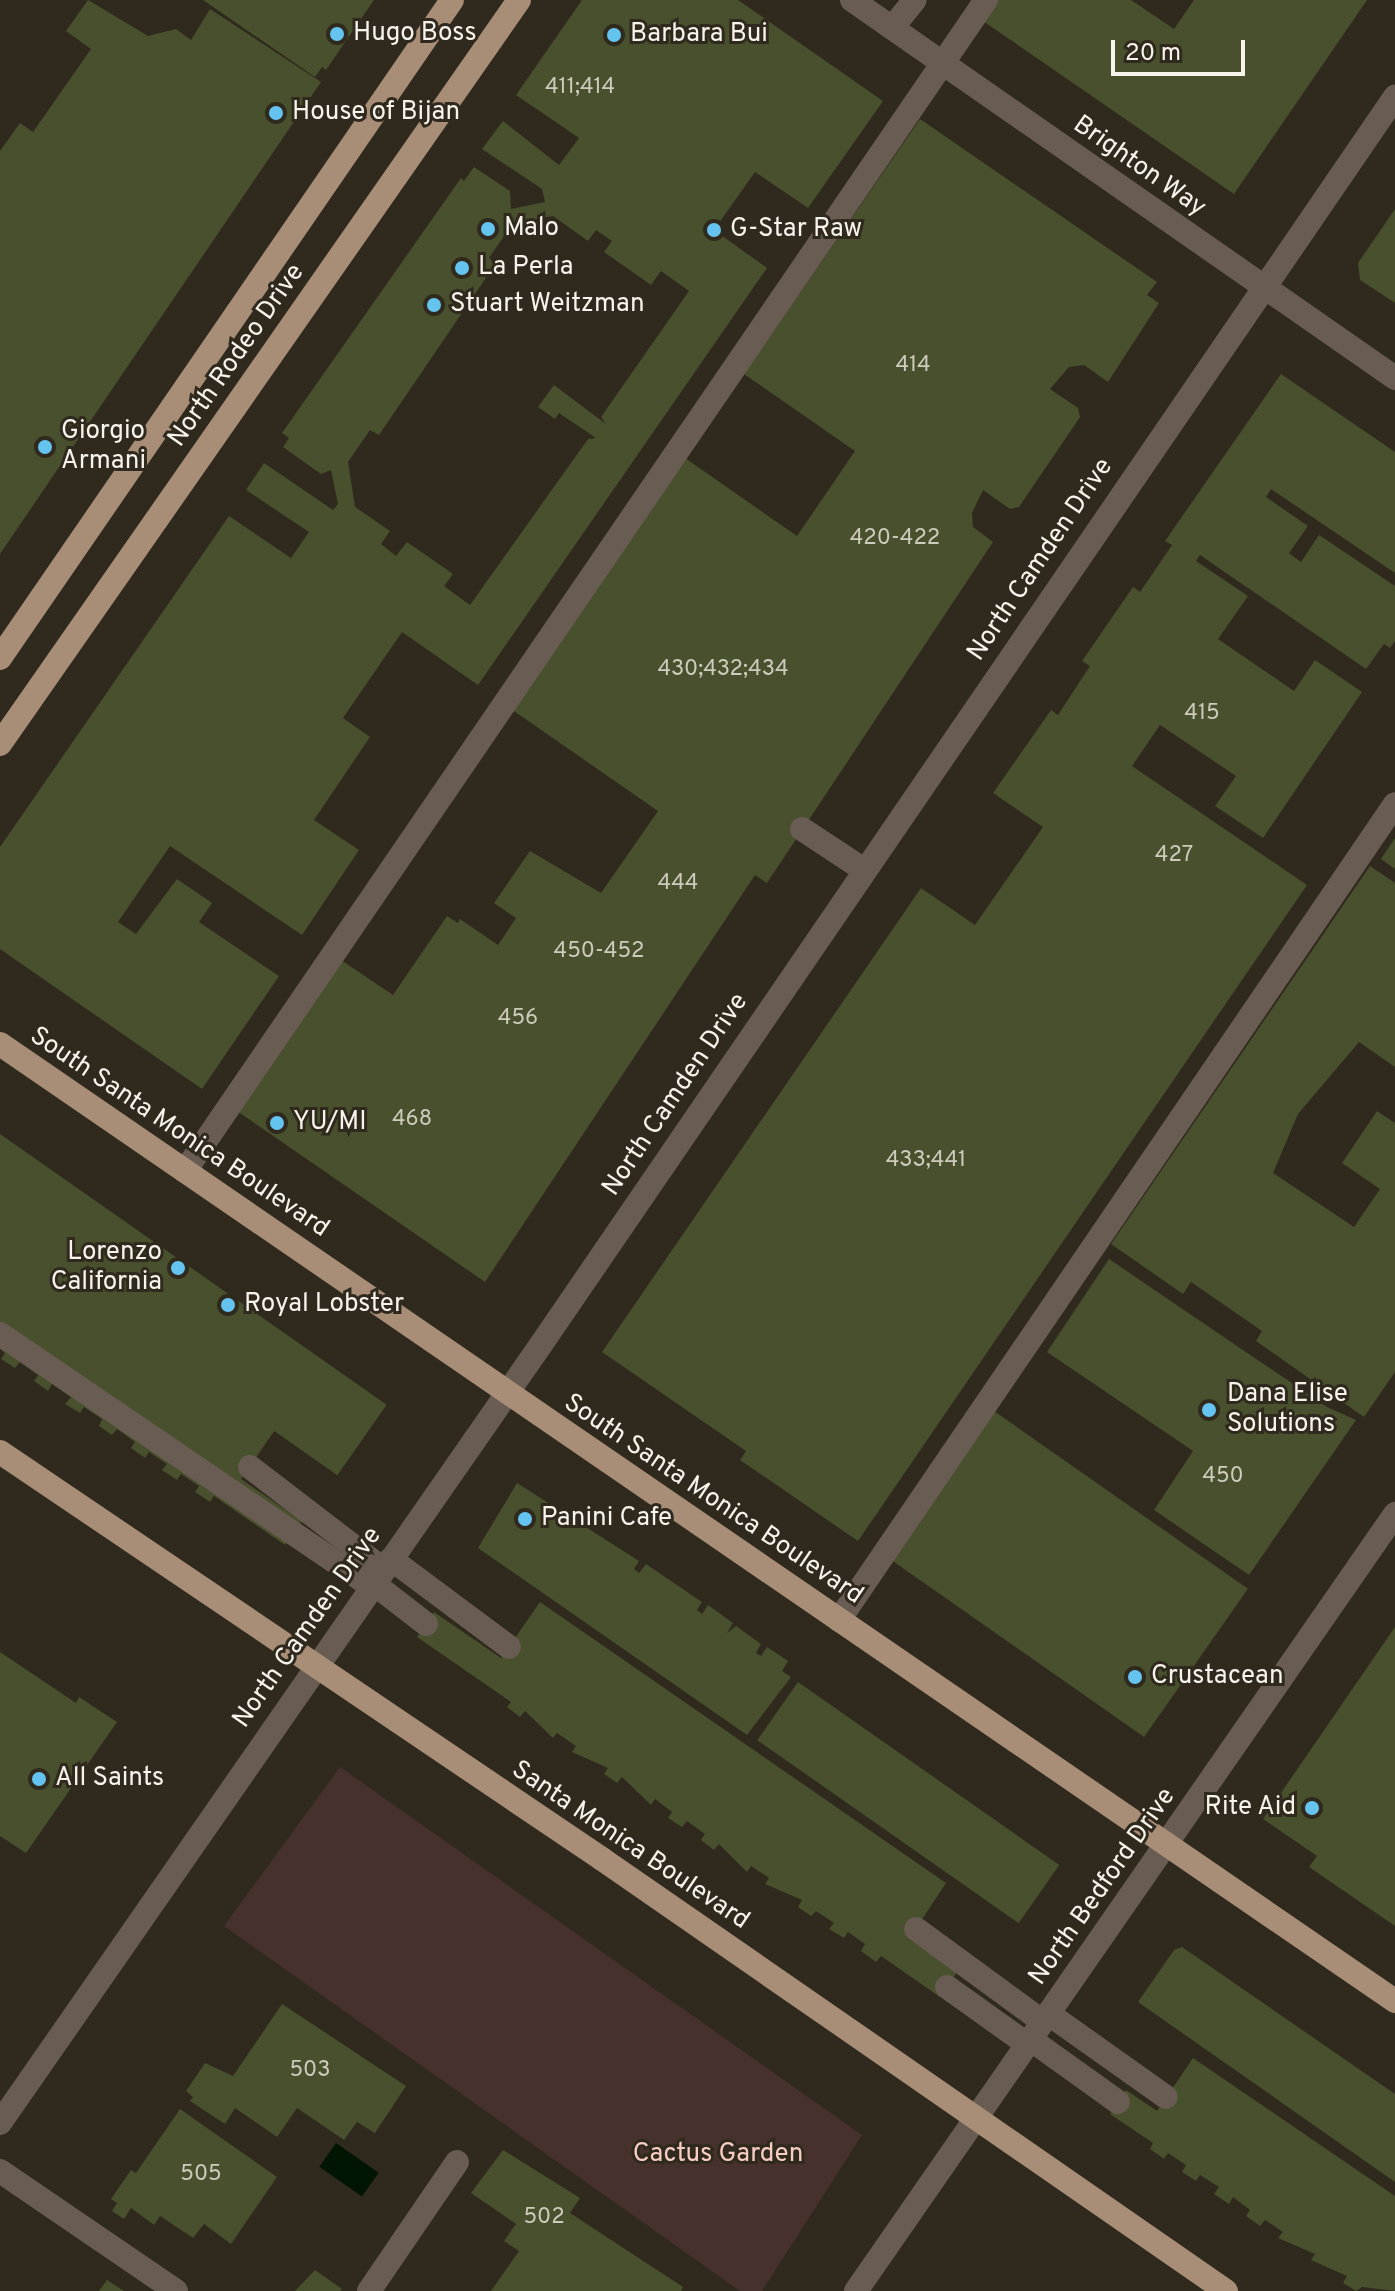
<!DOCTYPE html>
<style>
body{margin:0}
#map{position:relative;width:1395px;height:2291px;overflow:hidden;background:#2f2a1d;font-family:Overpass,sans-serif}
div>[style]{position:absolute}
.green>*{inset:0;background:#47312c}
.water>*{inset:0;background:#001502;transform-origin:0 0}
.building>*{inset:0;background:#49502d;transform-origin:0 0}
.minor>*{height:24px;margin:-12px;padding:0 12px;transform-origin:12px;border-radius:12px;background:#695c52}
.major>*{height:24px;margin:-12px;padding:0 12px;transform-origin:12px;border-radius:12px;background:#a88d77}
.dots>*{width:22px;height:22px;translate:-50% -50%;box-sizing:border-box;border:4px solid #2f2a1d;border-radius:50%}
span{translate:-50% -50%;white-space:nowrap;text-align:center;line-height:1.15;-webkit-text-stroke:6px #2f2a1d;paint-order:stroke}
.number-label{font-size:22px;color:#cccbbc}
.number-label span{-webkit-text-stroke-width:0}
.poi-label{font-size:26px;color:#f8f4ec}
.left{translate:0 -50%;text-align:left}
.right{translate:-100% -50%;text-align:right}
.street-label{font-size:26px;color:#f8f4ec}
.park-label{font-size:26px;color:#f8cec4}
.scale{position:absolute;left:1111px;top:40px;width:134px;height:36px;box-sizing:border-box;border:4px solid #f8f4ec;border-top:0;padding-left:10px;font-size:24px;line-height:28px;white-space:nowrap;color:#f8f4ec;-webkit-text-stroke:6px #2f2a1d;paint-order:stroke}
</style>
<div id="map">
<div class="green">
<div style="clip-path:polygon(340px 1767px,862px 2135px,762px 2291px,740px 2291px,224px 1926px)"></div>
</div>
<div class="water">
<div style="left:336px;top:2143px;width:52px;height:29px;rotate:35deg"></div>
</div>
<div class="building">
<div style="clip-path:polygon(88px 0,148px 36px,176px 29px,191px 40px,210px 9px,321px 82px,0 554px,0 151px,20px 123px,33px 132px,91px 49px,66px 31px)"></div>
<div style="clip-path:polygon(203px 0,374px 0,326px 70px,322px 67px,315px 77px)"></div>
<div style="clip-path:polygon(evenodd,582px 0,738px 0,883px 101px,808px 208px,755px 172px,714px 230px,767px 268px,478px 685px,402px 632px,343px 718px,370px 737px,314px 820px,359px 850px,302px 935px,170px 846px,118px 922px,136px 934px,177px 879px,212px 903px,199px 922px,279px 976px,202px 1089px,0 949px,0 847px,229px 516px,291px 558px,309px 532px,246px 490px,264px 463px,333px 510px,338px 504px,331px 470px,321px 474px,283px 447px,289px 438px,282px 433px,461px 178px,464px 181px,474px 167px,510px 191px,511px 209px,545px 202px,542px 189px,482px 149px,503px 121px,559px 165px,579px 138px,516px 95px,582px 0,553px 216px,588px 241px,596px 230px,612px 241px,604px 252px,651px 285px,661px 271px,689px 291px,601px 417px,606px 424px,554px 385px,538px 407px,555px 419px,559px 413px,596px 438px,588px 439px,470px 605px,444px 586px,453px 574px,407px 542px,396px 556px,381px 544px,390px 531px,355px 507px,348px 462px,370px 430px,379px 435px,496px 263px,489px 258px,513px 223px,553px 216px)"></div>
<div style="clip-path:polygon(998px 0,1131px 0,1174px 29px,1194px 0,1367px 0,1234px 194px,983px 21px)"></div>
<div style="clip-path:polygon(920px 119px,1157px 282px,1147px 295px,1159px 303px,1108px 382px,1084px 365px,1069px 367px,1050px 389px,1078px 408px,1080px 417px,1019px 507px,1010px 509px,983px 490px,972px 513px,973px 527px,993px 542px,767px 883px,755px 875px,485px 1282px,237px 1111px,341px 960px,393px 995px,447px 916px,458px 923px,460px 919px,498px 945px,516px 918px,494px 903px,530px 851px,601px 893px,658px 811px,511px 709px,685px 458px,797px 536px,855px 451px,744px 374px)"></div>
<div style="clip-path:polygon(1395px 209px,1395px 303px,1360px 280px,1358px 263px)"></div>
<div style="clip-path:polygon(1281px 374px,1395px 452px,1395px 573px,1271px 489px,1266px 497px,1308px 526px,1289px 553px,1301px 562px,1319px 535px,1395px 586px,1395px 641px,1390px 648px,1384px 644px,1366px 669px,1200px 555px,1196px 561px,1248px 596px,1218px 639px,1294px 691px,1315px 660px,1362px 692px,1263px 838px,1215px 806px,1236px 776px,1160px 725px,1132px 766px,1307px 885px,858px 1541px,740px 1460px,746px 1451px,602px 1352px,921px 888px,975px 925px,1043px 827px,993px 793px,1051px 710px,1058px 715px,1090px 666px,1082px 661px,1133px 587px,1140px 592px,1172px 545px,1165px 541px)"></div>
<div style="clip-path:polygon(1395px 838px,1395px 869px,1381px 859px)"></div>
<div style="clip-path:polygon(1370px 866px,1395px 883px,1395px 1067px,1359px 1042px,1298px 1114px,1273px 1173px,1354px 1227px,1380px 1189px,1342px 1163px,1377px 1111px,1395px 1123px,1395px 1372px,1364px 1417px,1256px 1341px,1262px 1331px,1191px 1282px,1183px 1294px,1111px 1244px)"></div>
<div style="left:0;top:1134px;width:472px;height:86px;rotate:35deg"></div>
<div style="clip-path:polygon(0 1233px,279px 1424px,241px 1479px,302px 1521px,285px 1545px,214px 1496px,210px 1502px,195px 1492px,199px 1486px,181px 1474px,177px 1480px,162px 1470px,167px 1464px,149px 1452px,145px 1458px,131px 1448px,135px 1442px,117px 1429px,112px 1435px,99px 1426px,102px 1419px,84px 1407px,80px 1413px,65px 1404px,71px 1397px,52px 1384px,48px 1391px,34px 1381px,38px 1375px,20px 1362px,15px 1368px,1px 1359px,5px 1353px,0 1349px)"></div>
<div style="clip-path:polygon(1109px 1259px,1327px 1407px,1356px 1420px,1249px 1575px,1154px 1510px,1193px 1451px,1047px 1352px)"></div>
<div style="left:994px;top:1411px;width:310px;height:181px;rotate:35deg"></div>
<div style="clip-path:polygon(517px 1483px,639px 1561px,634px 1569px,639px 1573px,646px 1564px,702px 1602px,697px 1610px,702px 1614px,708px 1605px,733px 1623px,727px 1633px,736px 1626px,761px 1644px,756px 1653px,761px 1656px,767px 1647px,788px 1661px,782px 1671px,791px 1677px,747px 1735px,478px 1548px)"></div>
<div style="clip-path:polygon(540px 1602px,946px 1883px,909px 1939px,957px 1972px,940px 1997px,881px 1956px,876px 1962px,861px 1951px,865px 1944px,848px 1932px,844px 1938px,829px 1929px,834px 1923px,816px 1911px,811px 1916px,798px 1907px,802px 1900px,765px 1884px,769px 1878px,751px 1866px,747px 1872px,719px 1844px,714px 1850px,701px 1840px,705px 1834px,687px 1821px,682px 1827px,668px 1818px,672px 1812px,655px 1799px,651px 1805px,622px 1777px,617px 1783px,604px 1774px,608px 1768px,572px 1752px,576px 1746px,557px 1733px,553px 1738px,525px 1711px,520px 1717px,507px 1707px,511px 1702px,417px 1637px,434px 1612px,501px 1658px)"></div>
<div style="clip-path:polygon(1395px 1627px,1395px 1926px,1309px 1867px,1317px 1856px,1263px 1819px)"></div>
<div style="clip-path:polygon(0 1652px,76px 1703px,79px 1697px,117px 1722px,26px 1853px,0 1836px)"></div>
<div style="left:798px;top:1682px;width:319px;height:71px;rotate:35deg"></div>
<div style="clip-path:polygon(1182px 1947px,1395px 2094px,1395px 2182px,1138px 2002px,1174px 1950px)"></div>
<div style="clip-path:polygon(282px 2004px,406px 2086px,375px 2133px,357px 2122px,344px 2140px,297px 2108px,277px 2137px,235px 2108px,225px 2124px,190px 2101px,193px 2097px,186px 2091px,205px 2063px,233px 2076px)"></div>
<div style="clip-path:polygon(1193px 2058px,1395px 2196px,1395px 2291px,1362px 2287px,1356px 2291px,1343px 2283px,1347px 2276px,1311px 2260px,1315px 2254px,1278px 2238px,1283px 2232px,1265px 2220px,1260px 2226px,1246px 2216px,1250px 2210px,1233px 2197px,1229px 2204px,1214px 2194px,1219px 2187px,1200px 2175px,1196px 2181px,1182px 2172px,1186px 2165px,1168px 2153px,1164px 2159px,1150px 2149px,1153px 2143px,1110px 2114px,1126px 2090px,1157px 2111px)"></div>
<div style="clip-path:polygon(180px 2109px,277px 2177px,231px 2244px,204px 2224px,193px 2238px,160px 2216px,154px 2225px,131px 2208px,124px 2219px,112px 2211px,117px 2203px,111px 2199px,131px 2170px,136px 2173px)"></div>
<div style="clip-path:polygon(503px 2150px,580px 2198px,570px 2213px,683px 2287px,681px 2291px,491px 2291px,519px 2251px,504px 2241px,516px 2224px,471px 2193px)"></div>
<div style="clip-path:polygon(315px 2270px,342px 2289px,340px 2291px,295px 2291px)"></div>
<div style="clip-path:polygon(107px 2280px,124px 2291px,99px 2291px)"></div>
</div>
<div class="minor">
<div style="left:852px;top:0;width:662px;rotate:34.84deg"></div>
<div style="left:892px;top:28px;width:36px;rotate:-51deg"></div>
<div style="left:802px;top:829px;width:74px;rotate:33.5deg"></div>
<div style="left:185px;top:1171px;width:1419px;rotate:-55.63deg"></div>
<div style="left:0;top:1334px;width:448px;rotate:34.2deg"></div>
<div style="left:250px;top:1467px;width:168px;rotate:37.5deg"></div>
<div style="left:391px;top:1559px;width:147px;rotate:36.7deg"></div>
<div style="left:373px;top:1583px;width:67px;rotate:37.7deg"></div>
<div style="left:839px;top:1620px;width:987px;rotate:-55.73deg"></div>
<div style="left:916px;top:1929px;width:157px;rotate:36.2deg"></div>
<div style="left:947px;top:1987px;width:98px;rotate:35.5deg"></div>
<div style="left:1049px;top:2014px;width:143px;rotate:35.4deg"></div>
<div style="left:1030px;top:2039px;width:108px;rotate:35.6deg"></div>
<div style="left:0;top:2123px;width:946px;rotate:-55.2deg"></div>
<div style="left:540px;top:1346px;width:1514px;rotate:-55.61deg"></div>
<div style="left:0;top:2171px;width:213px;rotate:34.3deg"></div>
<div style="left:369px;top:2291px;width:156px;rotate:-55.7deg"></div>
<div style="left:856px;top:2291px;width:946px;rotate:-55.25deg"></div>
</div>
<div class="major">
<div style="left:0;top:658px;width:798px;rotate:-55.51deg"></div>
<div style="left:0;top:744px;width:907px;rotate:-55.1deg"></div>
<div style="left:0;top:1044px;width:1692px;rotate:34.45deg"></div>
<div style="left:0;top:1452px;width:727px;rotate:34.06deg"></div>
<div style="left:602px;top:1859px;width:759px;rotate:34.7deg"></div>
</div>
<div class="dots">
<div style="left:337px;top:34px;background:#65c4ef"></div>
<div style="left:614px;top:35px;background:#65c4ef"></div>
<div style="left:276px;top:113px;background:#65c4ef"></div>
<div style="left:488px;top:229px;background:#65c4ef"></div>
<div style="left:714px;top:230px;background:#65c4ef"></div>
<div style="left:462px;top:268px;background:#65c4ef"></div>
<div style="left:434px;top:305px;background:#65c4ef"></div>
<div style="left:45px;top:447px;background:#65c4ef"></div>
<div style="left:277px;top:1123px;background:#65c4ef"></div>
<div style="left:178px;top:1268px;background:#65c4ef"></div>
<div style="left:228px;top:1305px;background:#65c4ef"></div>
<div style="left:1209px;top:1410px;background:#65c4ef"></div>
<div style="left:525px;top:1519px;background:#65c4ef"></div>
<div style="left:1135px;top:1677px;background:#65c4ef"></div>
<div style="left:39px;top:1779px;background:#65c4ef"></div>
<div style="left:1312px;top:1808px;background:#65c4ef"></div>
</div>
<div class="number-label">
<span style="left:580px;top:88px">411;414</span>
<span style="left:913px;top:366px">414</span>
<span style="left:895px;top:539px">420-422</span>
<span style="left:723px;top:670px">430;432;434</span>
<span style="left:1202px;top:714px">415</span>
<span style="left:1174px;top:856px">427</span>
<span style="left:678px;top:884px">444</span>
<span style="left:599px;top:952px">450-452</span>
<span style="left:518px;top:1019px">456</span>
<span style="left:412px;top:1120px">468</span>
<span style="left:926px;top:1161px">433;441</span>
<span style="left:1223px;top:1477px">450</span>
<span style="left:310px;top:2071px">503</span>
<span style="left:201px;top:2175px">505</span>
<span style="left:544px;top:2218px">502</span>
</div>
<div class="poi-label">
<span class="left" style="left:353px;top:34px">Hugo Boss</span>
<span class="left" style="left:630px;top:35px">Barbara Bui</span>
<span class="left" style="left:292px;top:113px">House of Bijan</span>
<span class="left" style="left:504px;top:229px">Malo</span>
<span class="left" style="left:730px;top:230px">G-Star Raw</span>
<span class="left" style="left:478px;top:268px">La Perla</span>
<span class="left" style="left:450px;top:305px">Stuart Weitzman</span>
<span class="left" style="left:61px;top:447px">Giorgio<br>Armani</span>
<span class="left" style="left:293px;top:1123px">YU/MI</span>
<span class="right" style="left:162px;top:1268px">Lorenzo<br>California</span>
<span class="left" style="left:244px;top:1305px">Royal Lobster</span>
<span class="left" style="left:1227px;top:1410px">Dana Elise<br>Solutions</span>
<span class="left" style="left:541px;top:1519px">Panini Cafe</span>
<span class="left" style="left:1151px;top:1677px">Crustacean</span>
<span class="left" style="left:55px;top:1779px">All Saints</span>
<span class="right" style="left:1296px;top:1808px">Rite Aid</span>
</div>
<div class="street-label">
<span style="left:1139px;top:167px;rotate:35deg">Brighton Way</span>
<span style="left:237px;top:356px;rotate:-55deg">North Rodeo Drive</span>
<span style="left:1041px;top:560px;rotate:-56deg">North Camden Drive</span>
<span style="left:676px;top:1095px;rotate:-56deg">North Camden Drive</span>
<span style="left:179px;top:1133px;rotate:34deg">South Santa Monica Boulevard</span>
<span style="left:713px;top:1500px;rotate:34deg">South Santa Monica Boulevard</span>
<span style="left:308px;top:1628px;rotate:-55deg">North Camden Drive</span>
<span style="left:630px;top:1846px;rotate:34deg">Santa Monica Boulevard</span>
<span style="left:1103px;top:1887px;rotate:-55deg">North Bedford Drive</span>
</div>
<div class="park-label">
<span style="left:718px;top:2155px">Cactus Garden</span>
</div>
<div class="scale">20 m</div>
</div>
